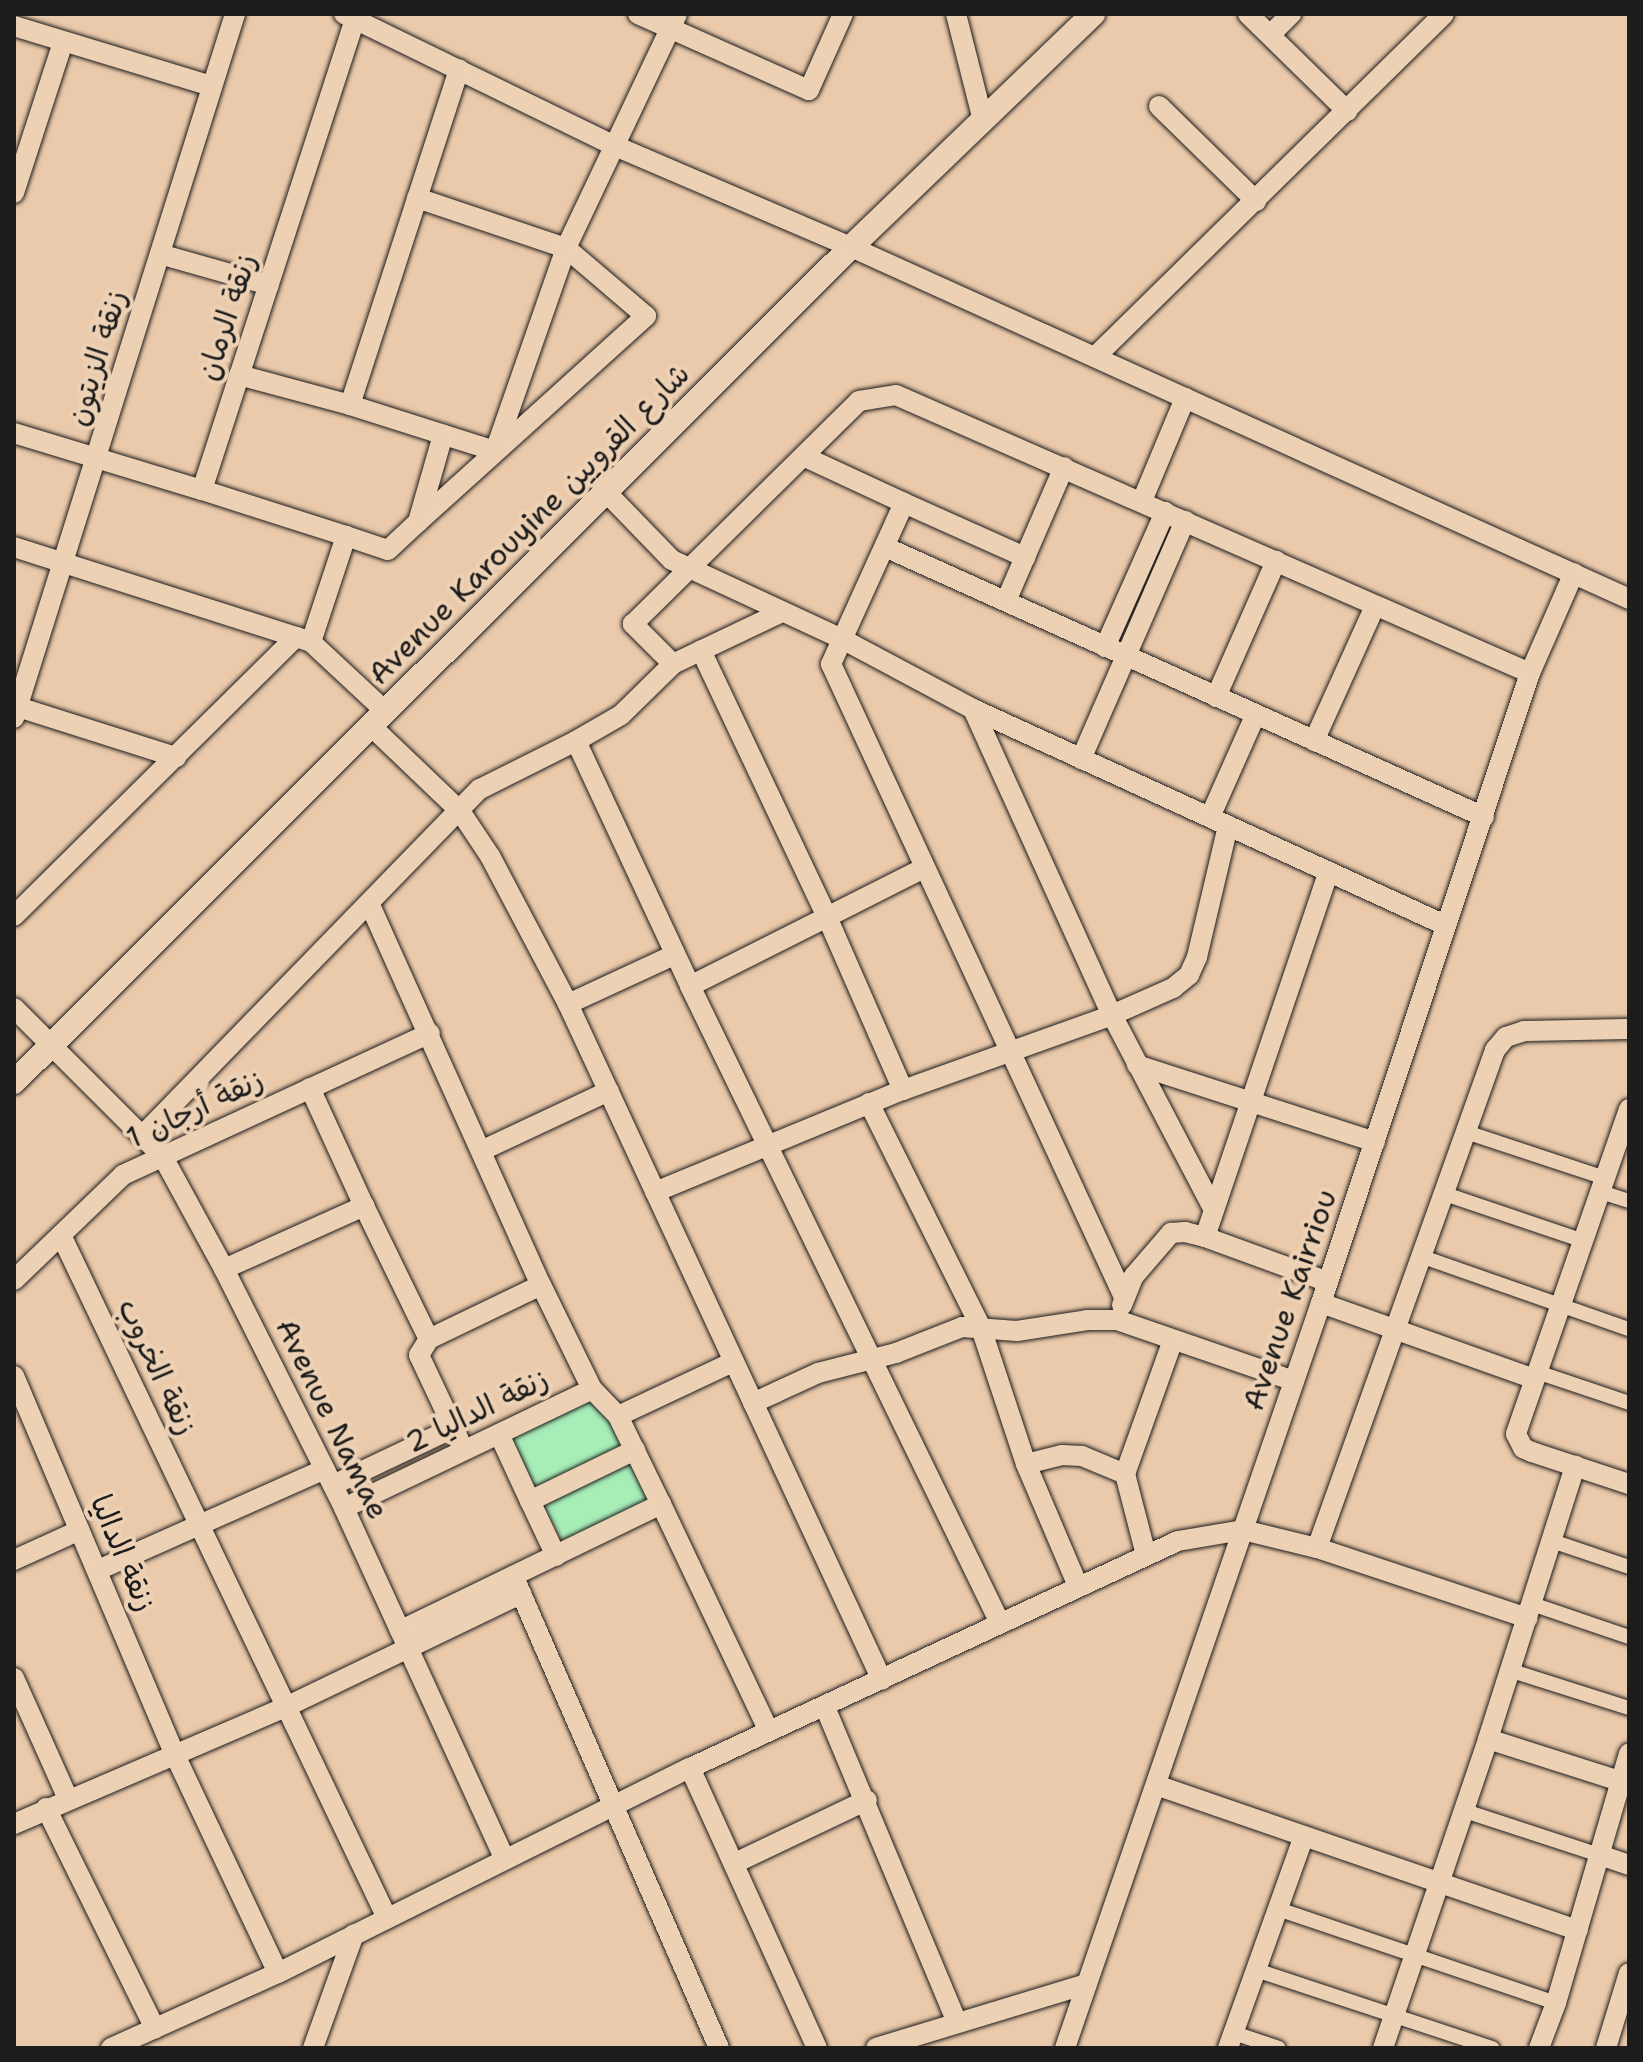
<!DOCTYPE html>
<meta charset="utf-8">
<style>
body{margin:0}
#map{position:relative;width:1643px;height:2062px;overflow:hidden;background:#ebcaab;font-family:"Shantell Sans","Playpen Sans Arabic",sans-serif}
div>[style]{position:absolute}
.green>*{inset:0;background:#a7edb8;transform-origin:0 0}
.roads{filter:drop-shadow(0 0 2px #1c1c1c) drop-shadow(0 0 2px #1c1c1c)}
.pedestrian>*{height:14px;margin:-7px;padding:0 7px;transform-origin:7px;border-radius:7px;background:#edd1b4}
.minor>*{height:20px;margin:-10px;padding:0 10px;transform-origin:10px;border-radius:10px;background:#edd1b4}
.tertiary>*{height:24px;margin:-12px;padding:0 12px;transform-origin:12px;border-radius:12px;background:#edd1b4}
span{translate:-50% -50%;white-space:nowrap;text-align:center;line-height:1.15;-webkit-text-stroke:8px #edd1b4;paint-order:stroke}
.street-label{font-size:30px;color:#1c1c1c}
.frame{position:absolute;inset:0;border:16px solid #1c1c1c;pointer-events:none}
</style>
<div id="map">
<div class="green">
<div style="left:592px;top:1389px;width:134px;height:103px;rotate:59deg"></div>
</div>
<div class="roads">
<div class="pedestrian">
<div style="left:1466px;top:1132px;width:146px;rotate:18.3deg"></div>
<div style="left:1601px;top:1192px;width:29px;rotate:18deg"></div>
<div style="left:1445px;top:1194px;width:147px;rotate:18.7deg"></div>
<div style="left:1423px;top:1257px;width:218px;rotate:19.3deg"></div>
<div style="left:1537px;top:1372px;width:97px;rotate:18.6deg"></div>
<div style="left:1552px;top:1541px;width:81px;rotate:18.7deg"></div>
<div style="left:1532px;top:1604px;width:102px;rotate:18.8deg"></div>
<div style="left:1509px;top:1670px;width:126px;rotate:17.6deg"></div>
<div style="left:1462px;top:1810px;width:145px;rotate:18.1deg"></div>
<div style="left:1278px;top:1909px;width:293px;rotate:18.7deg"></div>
<div style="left:1256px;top:1970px;width:249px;rotate:18.3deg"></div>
<div style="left:1234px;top:2033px;width:47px;rotate:18.4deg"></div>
</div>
<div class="minor">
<div style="left:344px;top:14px;width:301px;rotate:26deg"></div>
<div style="left:615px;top:146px;width:257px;rotate:23.2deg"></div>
<div style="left:851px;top:247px;width:854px;rotate:24.34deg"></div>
<div style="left:638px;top:14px;width:187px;rotate:24deg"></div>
<div style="left:809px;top:90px;width:83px;rotate:-65.9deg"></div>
<div style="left:956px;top:14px;width:110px;rotate:75.8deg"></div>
<div style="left:1248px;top:14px;width:139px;rotate:44.4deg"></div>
<div style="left:14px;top:26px;width:207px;rotate:16.9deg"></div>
<div style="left:1270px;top:35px;width:30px;rotate:-45deg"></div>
<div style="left:1159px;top:106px;width:136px;rotate:44.4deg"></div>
<div style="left:14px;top:193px;width:159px;rotate:-72deg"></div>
<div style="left:417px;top:198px;width:157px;rotate:18.6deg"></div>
<div style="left:566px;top:248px;width:105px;rotate:40.4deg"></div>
<div style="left:646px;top:316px;width:307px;rotate:137.9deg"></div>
<div style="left:160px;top:254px;width:113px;rotate:15.9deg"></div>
<div style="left:1095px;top:357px;width:489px;rotate:-44.5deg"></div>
<div style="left:239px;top:375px;width:115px;rotate:15.1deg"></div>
<div style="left:350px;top:405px;width:152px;rotate:17.6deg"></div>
<div style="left:495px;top:451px;width:215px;rotate:-70.7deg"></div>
<div style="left:566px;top:248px;width:259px;rotate:-64.6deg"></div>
<div style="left:350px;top:405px;width:353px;rotate:-72deg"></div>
<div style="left:14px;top:433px;width:196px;rotate:16.9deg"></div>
<div style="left:805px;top:457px;width:109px;rotate:24.9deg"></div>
<div style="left:904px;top:503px;width:177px;rotate:114.4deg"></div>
<div style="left:831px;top:664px;width:698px;rotate:65.16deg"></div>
<div style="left:606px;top:492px;width:95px;rotate:45.9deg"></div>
<div style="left:672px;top:560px;width:187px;rotate:24.9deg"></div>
<div style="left:842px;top:639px;width:149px;rotate:28.1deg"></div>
<div style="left:973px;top:709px;width:519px;rotate:24.59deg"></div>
<div style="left:1142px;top:501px;width:112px;rotate:-67.3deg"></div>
<div style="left:904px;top:503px;width:133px;rotate:24.1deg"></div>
<div style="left:346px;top:536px;width:151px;rotate:-162.3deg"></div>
<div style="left:202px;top:490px;width:495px;rotate:-72deg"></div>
<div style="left:14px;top:547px;width:312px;rotate:17.7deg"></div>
<div style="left:311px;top:642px;width:103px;rotate:43deg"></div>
<div style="left:885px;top:547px;width:657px;rotate:24.26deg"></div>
<div style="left:1006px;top:601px;width:146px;rotate:-66.6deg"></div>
<div style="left:782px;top:612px;width:121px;rotate:154.5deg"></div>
<div style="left:673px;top:664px;width:57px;rotate:-135deg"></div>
<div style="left:633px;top:624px;width:317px;rotate:-44.6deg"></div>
<div style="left:859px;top:401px;width:37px;rotate:-9deg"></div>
<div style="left:896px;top:395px;width:692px;rotate:23.68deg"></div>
<div style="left:311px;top:642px;width:112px;rotate:-71.7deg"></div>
<div style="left:346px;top:536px;width:44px;rotate:18.4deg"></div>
<div style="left:388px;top:550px;width:41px;rotate:-43deg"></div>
<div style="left:418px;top:522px;width:91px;rotate:-74deg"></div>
<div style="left:1105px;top:647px;width:148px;rotate:-66deg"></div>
<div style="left:673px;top:664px;width:73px;rotate:135.6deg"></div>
<div style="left:621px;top:715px;width:52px;rotate:150deg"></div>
<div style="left:576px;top:741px;width:270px;rotate:65deg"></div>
<div style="left:690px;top:986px;width:153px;rotate:-26.7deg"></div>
<div style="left:827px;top:917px;width:295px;rotate:-115.3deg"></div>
<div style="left:1216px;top:697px;width:149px;rotate:-66.2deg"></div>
<div style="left:18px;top:707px;width:166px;rotate:17.6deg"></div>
<div style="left:973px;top:709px;width:336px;rotate:65.6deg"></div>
<div style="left:1112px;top:1015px;width:67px;rotate:-23.9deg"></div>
<div style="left:1173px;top:988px;width:21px;rotate:-39deg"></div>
<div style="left:1189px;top:975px;width:20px;rotate:-66deg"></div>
<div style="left:1197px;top:957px;width:135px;rotate:-76.7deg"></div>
<div style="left:14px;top:718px;width:738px;rotate:-72.57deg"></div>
<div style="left:371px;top:726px;width:123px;rotate:43.7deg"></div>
<div style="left:460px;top:811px;width:54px;rotate:56.3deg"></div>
<div style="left:490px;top:856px;width:167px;rotate:62.2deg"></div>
<div style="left:568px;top:1004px;width:745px;rotate:65.09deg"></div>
<div style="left:1314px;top:741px;width:148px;rotate:-65.7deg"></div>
<div style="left:1081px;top:759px;width:260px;rotate:-66.4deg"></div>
<div style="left:1210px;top:817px;width:111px;rotate:-66deg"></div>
<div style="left:370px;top:905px;width:417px;rotate:65.8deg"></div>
<div style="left:541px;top:1285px;width:116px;rotate:63.9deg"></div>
<div style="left:592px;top:1389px;width:37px;rotate:46deg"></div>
<div style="left:618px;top:1416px;width:98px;rotate:64deg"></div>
<div style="left:661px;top:1504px;width:290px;rotate:154.1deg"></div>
<div style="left:14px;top:916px;width:397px;rotate:-44.7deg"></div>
<div style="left:690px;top:986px;width:708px;rotate:64.05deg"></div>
<div style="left:568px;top:1004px;width:117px;rotate:-24.8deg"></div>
<div style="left:14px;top:1008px;width:211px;rotate:45deg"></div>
<div style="left:163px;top:1157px;width:128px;rotate:61.4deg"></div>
<div style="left:224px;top:1269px;width:267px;rotate:63.3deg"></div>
<div style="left:344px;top:1508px;width:384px;rotate:65.4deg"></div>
<div style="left:1137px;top:1065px;width:250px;rotate:17.9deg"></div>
<div style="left:310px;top:1088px;width:130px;rotate:65.4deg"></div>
<div style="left:903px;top:1090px;width:189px;rotate:-113.7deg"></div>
<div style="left:827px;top:917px;width:109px;rotate:-26.8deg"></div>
<div style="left:869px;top:1103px;width:251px;rotate:63.5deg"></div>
<div style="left:981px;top:1328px;width:143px;rotate:71.7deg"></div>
<div style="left:1026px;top:1464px;width:37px;rotate:-14deg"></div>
<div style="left:1062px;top:1455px;width:20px;rotate:3deg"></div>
<div style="left:1082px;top:1456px;width:47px;rotate:22.7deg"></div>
<div style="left:1629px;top:1109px;width:344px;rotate:109.2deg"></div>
<div style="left:1516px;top:1434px;width:16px;rotate:63deg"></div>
<div style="left:1523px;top:1448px;width:10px;rotate:24deg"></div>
<div style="left:1532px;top:1452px;width:102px;rotate:18.3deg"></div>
<div style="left:143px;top:1135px;width:483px;rotate:-45.8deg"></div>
<div style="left:480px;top:789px;width:107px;rotate:-26.6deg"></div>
<div style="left:483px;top:1150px;width:139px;rotate:-25.1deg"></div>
<div style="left:655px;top:1192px;width:268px;rotate:-22.4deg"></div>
<div style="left:903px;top:1090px;width:222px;rotate:-19.7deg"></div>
<div style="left:1112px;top:1015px;width:220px;rotate:62.4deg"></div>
<div style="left:61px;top:1235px;width:757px;rotate:64.48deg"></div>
<div style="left:1205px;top:1237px;width:386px;rotate:-71.3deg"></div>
<div style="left:224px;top:1269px;width:154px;rotate:-24.2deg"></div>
<div style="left:364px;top:1206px;width:148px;rotate:64deg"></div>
<div style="left:429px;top:1339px;width:124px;rotate:-25.7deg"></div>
<div style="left:14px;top:1280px;width:151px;rotate:-43.9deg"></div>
<div style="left:123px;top:1175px;width:338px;rotate:-24.8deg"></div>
<div style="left:1321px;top:1303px;width:226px;rotate:19.6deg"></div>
<div style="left:1122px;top:1305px;width:31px;rotate:-68deg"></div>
<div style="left:1134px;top:1276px;width:57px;rotate:-49.3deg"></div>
<div style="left:1171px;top:1233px;width:14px;rotate:-4deg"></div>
<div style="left:1185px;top:1232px;width:21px;rotate:14deg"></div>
<div style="left:1205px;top:1237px;width:131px;rotate:20.1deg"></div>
<div style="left:429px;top:1339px;width:19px;rotate:122deg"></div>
<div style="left:419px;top:1355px;width:94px;rotate:64.8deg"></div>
<div style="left:14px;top:1376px;width:410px;rotate:67deg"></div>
<div style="left:174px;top:1753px;width:243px;rotate:64.7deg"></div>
<div style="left:753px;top:1403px;width:72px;rotate:-24.8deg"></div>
<div style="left:818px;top:1373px;width:81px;rotate:-14.4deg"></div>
<div style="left:896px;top:1353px;width:71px;rotate:-21.5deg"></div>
<div style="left:962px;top:1327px;width:55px;rotate:4.2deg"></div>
<div style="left:1017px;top:1331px;width:71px;rotate:-8.9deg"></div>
<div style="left:1087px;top:1320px;width:30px"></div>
<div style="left:1117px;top:1320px;width:187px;rotate:19deg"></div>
<div style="left:618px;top:1416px;width:127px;rotate:-25.2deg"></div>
<div style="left:499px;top:1434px;width:74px;rotate:65.2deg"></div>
<div style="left:1026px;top:1464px;width:133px;rotate:66.9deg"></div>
<div style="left:333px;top:1485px;width:133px;rotate:-25.4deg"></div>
<div style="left:661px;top:1504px;width:251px;rotate:64.6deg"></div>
<div style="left:344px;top:1508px;width:275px;rotate:-25.6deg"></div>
<div style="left:1317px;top:1548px;width:529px;rotate:-70.33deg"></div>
<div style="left:1495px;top:1050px;width:17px;rotate:-50deg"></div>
<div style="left:1506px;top:1037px;width:19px;rotate:-18deg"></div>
<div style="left:1524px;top:1031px;width:105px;rotate:-1.1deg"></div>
<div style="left:1146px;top:1555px;width:84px;rotate:-104.5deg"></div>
<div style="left:1125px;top:1474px;width:142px;rotate:-70.3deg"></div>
<div style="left:556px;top:1556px;width:61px;rotate:-115.3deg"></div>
<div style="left:530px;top:1501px;width:117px;rotate:-25.9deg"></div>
<div style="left:14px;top:1560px;width:72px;rotate:-24.4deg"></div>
<div style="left:98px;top:1570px;width:248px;rotate:-24deg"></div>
<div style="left:516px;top:1582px;width:508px;rotate:66.46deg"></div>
<div style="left:14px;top:1678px;width:133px;rotate:65.9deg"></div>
<div style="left:825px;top:1707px;width:342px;rotate:67.3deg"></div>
<div style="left:1488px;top:1739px;width:139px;rotate:17.7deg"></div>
<div style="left:690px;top:1768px;width:307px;rotate:65.6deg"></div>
<div style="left:1156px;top:1785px;width:446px;rotate:19deg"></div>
<div style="left:46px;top:1808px;width:246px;rotate:63.7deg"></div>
<div style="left:14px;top:1824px;width:298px;rotate:-23.3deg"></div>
<div style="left:288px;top:1706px;width:259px;rotate:-25.7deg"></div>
<div style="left:1600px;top:1855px;width:31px;rotate:19deg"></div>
<div style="left:735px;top:1863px;width:146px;rotate:-25.5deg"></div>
<div style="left:111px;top:2048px;width:183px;rotate:-24.2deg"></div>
<div style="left:278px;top:1973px;width:460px;rotate:-26.5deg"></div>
<div style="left:690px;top:1768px;width:538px;rotate:-24.95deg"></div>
<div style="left:1178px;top:1541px;width:66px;rotate:-9.6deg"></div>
<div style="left:1243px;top:1530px;width:76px;rotate:13.7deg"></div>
<div style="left:1317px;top:1548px;width:222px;rotate:18.4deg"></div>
<div style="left:313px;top:2048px;width:121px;rotate:-70.2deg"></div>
<div style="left:876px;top:2048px;width:220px;rotate:-16.9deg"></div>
<div style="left:1065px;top:2048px;width:788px;rotate:-71.04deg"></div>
<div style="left:1321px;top:1303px;width:664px;rotate:-71.65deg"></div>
<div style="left:1530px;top:673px;width:109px;rotate:-66.3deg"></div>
<div style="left:1228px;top:2048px;width:225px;rotate:-70.3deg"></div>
<div style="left:1383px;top:2048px;width:326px;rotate:-71.2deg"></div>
<div style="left:1488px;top:1739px;width:287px;rotate:-72.3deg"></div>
<div style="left:1539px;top:2048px;width:48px;rotate:-69.3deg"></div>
<div style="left:1556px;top:2003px;width:260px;rotate:-73.7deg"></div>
<div style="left:1606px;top:2048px;width:78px;rotate:-73deg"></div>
</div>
<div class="tertiary">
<div style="left:14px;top:1082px;width:1182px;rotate:-44.93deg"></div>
<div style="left:851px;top:247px;width:336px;rotate:-43.9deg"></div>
</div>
</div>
<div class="street-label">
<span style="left:227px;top:317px;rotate:-72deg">زنقة الرمان</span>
<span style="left:97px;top:358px;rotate:-73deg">زنقة الزيتون</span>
<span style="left:529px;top:524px;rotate:-45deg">Avenue Karouyine شارع القرويين</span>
<span style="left:195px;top:1109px;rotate:-25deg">زنقة أرجان 1</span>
<span style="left:1290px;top:1300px;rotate:-71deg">Avenue Kairriou</span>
<span style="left:157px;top:1367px;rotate:65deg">زنقة الخروب</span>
<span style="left:477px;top:1411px;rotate:-26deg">زنقة الداليا 2</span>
<span style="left:332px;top:1419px;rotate:64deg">Avenue Namae</span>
<span style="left:123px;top:1553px;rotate:67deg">زنقة الداليا</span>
</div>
<div class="frame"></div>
</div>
